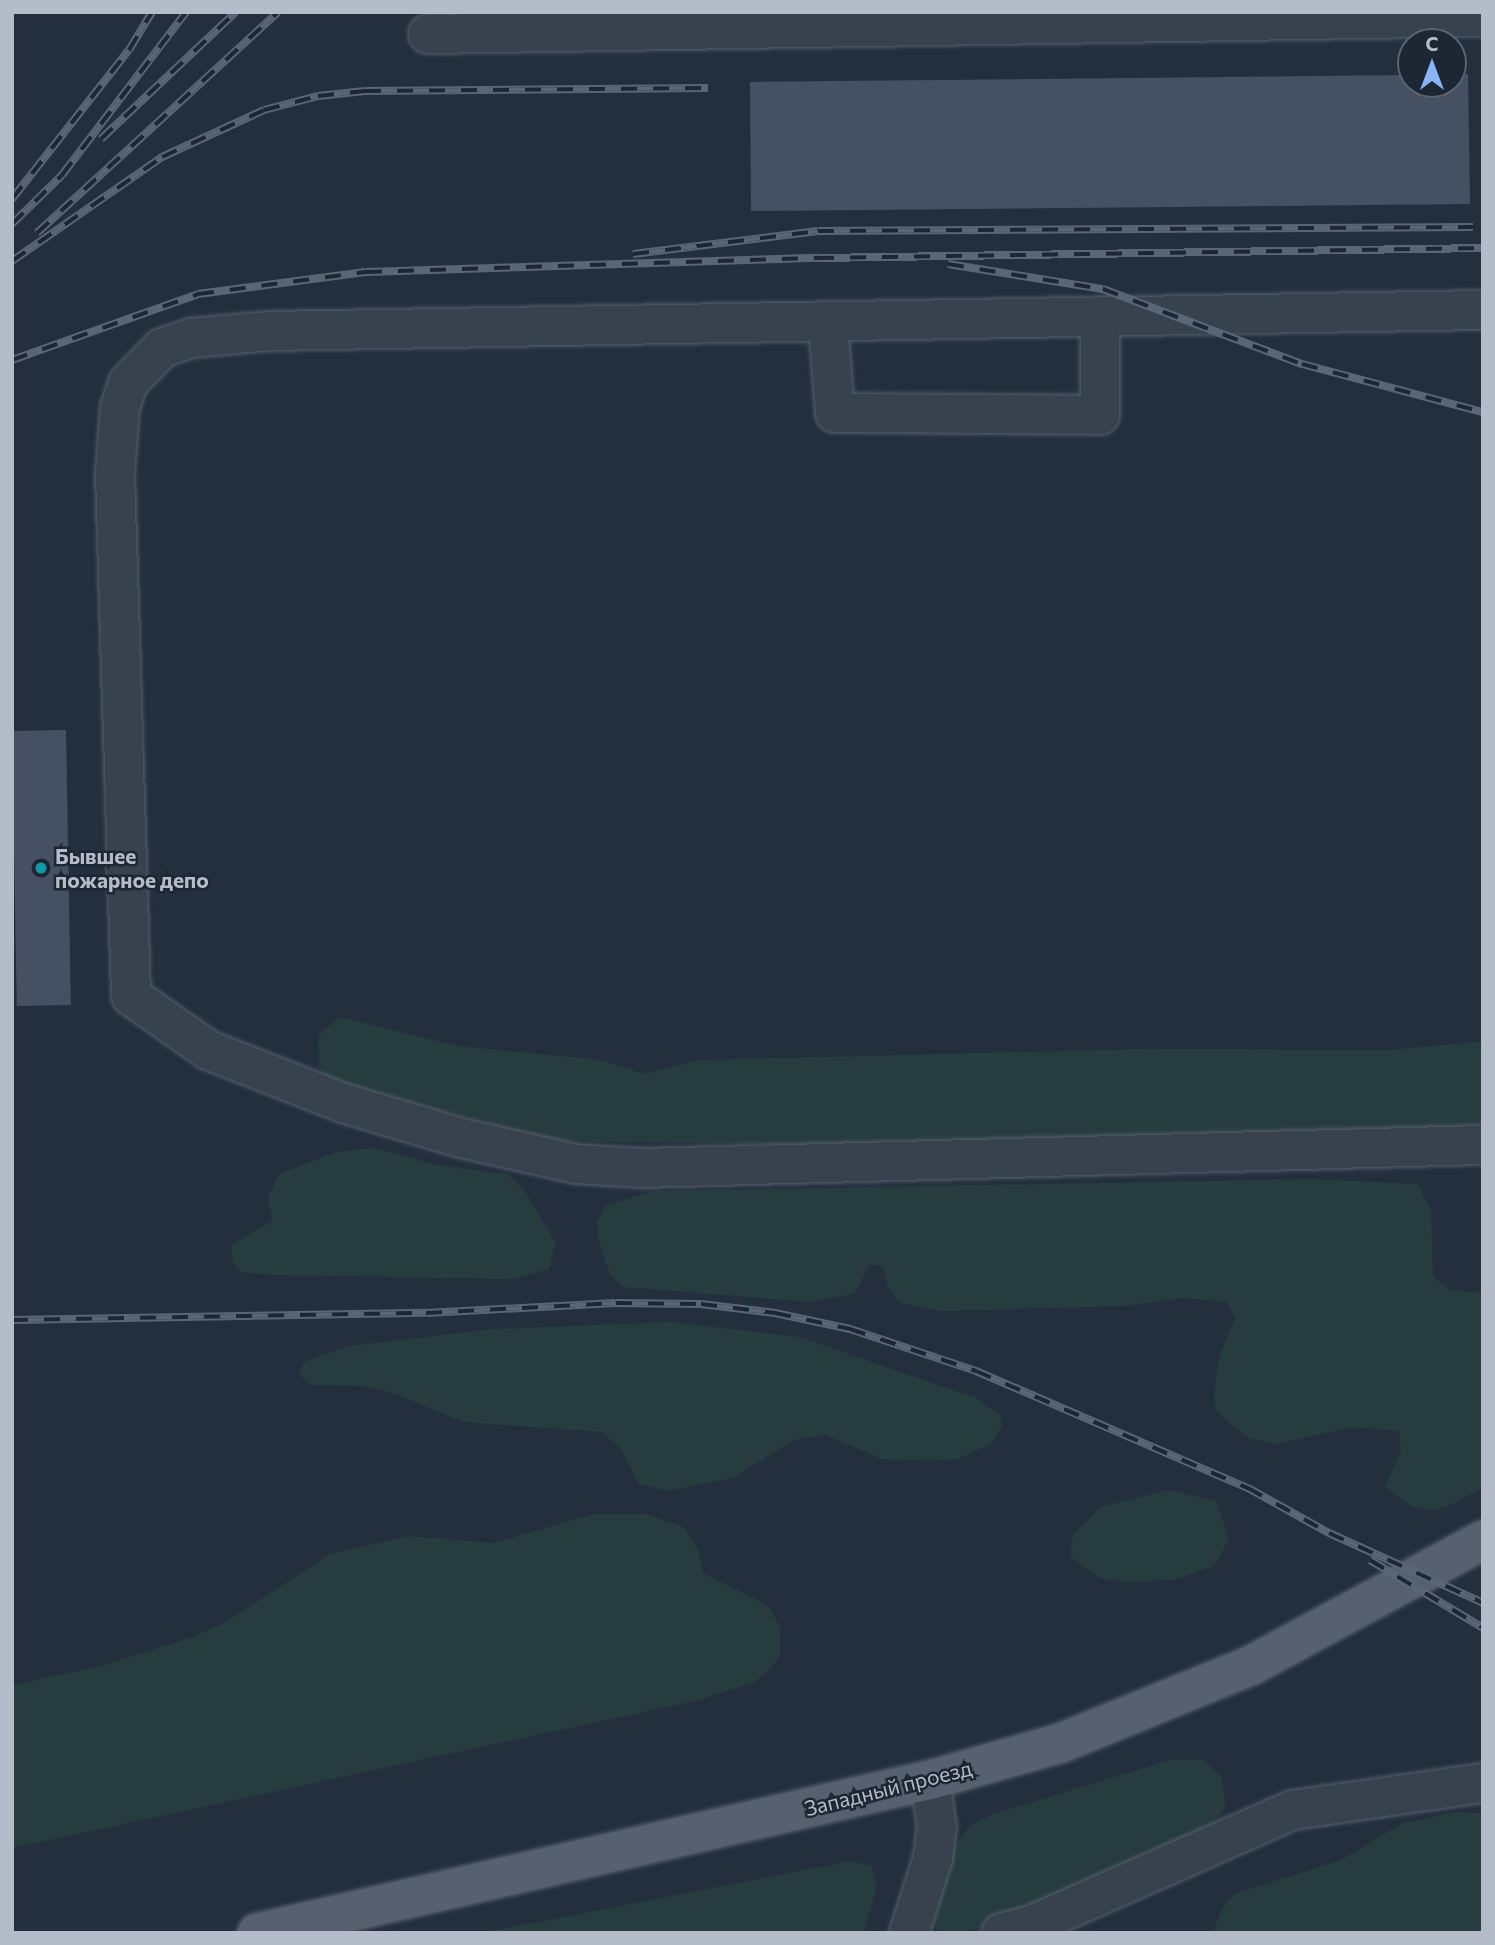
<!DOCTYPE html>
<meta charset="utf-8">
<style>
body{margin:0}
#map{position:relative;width:1495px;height:1945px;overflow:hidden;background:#242f3e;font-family:Commissioner,sans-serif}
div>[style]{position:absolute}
.green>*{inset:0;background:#263c3f}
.building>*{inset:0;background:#455162;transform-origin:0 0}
.roads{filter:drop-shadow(0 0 2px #565f6c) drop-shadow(0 0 2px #565f6c)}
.minor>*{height:38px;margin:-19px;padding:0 19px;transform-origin:19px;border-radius:19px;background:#38414e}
.major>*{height:38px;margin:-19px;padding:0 19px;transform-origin:19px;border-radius:19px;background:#56606e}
.rail>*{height:8px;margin-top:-4px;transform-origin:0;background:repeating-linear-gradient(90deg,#1d2633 0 16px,#5a6575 0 32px);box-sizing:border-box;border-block:2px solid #5a6575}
.dots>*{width:19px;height:19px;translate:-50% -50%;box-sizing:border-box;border:4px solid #1d2633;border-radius:50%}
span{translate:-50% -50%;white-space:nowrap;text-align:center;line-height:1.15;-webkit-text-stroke:5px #1d2633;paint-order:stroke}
.poi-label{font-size:21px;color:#b4bcc9;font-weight:700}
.left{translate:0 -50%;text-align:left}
.street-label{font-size:21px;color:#b4bcc9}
.frame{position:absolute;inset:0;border:14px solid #b4bcc9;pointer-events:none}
.north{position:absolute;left:1397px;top:28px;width:70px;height:70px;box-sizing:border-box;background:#1d2633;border:2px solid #59626f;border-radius:50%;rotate:0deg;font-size:19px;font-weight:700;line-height:28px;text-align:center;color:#b4bcc9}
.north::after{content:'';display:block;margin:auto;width:24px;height:32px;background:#8ab4f8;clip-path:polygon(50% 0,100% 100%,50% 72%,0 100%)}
</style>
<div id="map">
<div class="green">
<div style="clip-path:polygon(340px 1017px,457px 1046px,601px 1060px,645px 1074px,698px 1060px,1144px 1049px,1390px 1050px,1483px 1041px,1483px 1129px,848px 1146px,553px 1141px,332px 1081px,319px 1069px,318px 1035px)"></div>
<div style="clip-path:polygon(375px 1148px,436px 1165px,508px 1174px,525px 1191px,556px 1243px,549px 1269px,513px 1279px,271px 1275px,241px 1272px,233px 1263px,231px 1245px,272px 1221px,268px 1197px,279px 1174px,336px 1152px)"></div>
<div style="clip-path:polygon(1312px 1179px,1417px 1184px,1431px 1209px,1433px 1276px,1450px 1290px,1483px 1293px,1483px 1487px,1454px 1504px,1430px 1511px,1412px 1507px,1385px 1487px,1401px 1451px,1399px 1431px,1352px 1427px,1277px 1444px,1249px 1438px,1229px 1423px,1215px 1408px,1214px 1394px,1219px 1357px,1235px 1318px,1227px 1302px,1182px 1298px,1124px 1306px,941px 1311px,900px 1303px,888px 1288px,883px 1266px,870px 1265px,854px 1294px,809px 1302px,623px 1287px,610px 1275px,598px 1239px,597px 1221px,606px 1205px,654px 1191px)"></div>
<div style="clip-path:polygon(671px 1322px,800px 1337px,976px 1398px,999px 1414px,1002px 1425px,991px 1444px,957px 1459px,930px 1461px,882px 1459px,825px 1435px,794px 1440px,733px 1478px,668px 1491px,639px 1484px,622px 1450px,602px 1432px,463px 1422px,398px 1395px,367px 1386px,310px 1385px,299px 1374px,304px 1362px,349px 1346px,494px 1329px)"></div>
<div style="clip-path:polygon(1168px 1490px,1216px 1501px,1229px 1539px,1214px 1566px,1174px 1580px,1126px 1582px,1099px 1578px,1070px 1557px,1073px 1534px,1101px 1507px)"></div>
<div style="clip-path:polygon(594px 1514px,645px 1514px,684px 1527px,698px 1549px,703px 1573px,768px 1605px,780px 1627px,780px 1656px,768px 1671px,753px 1683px,695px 1701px,12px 1848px,12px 1685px,102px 1666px,195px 1636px,223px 1624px,330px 1554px,409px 1536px,494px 1543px)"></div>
<div style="clip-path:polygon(1170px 1760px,1203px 1760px,1221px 1776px,1226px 1806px,1211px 1827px,1000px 1923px,959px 1933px,931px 1929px,929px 1913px,947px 1855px,970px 1826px,993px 1814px)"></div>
<div style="clip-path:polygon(1455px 1812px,1483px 1813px,1483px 1933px,1213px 1933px,1222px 1908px,1234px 1894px,1341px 1860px,1401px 1824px)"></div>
<div style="clip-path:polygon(851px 1861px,871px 1866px,877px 1884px,864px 1933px,481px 1933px)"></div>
</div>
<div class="building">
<div style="clip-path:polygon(1468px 74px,1470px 204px,751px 211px,750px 82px,1411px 75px,1411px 84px,1453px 84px,1453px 75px)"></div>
<div style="left:66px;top:730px;width:275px;height:54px;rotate:89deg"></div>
</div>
<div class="roads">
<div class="minor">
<div style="left:428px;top:34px;width:1055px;rotate:-0.92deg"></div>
<div style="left:1483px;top:310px;width:1213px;rotate:179.01deg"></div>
<div style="left:270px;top:331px;width:79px;rotate:174.9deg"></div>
<div style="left:191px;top:338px;width:31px;rotate:161deg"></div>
<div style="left:162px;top:348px;width:49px;rotate:134.2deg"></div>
<div style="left:128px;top:383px;width:25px;rotate:108deg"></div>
<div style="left:120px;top:407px;width:67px;rotate:94.3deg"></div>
<div style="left:115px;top:474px;width:522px;rotate:88.24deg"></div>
<div style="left:131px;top:996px;width:94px;rotate:35deg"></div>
<div style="left:208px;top:1050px;width:145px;rotate:21.4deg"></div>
<div style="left:343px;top:1103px;width:123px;rotate:16.5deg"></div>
<div style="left:461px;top:1138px;width:118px;rotate:12.7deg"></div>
<div style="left:576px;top:1164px;width:67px;rotate:3.4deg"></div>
<div style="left:643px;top:1168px;width:840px;rotate:-1.57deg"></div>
<div style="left:828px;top:322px;width:91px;rotate:85.6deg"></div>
<div style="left:835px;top:413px;width:265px;rotate:0.4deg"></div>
<div style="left:1100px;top:415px;width:99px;rotate:-90deg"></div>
<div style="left:909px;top:1933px;width:79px;rotate:-72.3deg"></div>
<div style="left:933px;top:1858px;width:31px;rotate:-83deg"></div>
<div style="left:937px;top:1827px;width:48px;rotate:-98.5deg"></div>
<div style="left:1001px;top:1933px;width:32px;rotate:-14deg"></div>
<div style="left:1032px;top:1925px;width:285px;rotate:-23.8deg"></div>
<div style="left:1293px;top:1810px;width:192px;rotate:-8.1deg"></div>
</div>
<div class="major">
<div style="left:257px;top:1933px;width:690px;rotate:-12.81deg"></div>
<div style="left:930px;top:1780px;width:136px;rotate:-15.8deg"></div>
<div style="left:1061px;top:1743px;width:206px;rotate:-22.2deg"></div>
<div style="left:1252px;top:1665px;width:263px;rotate:-28.4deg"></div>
</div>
</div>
<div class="rail">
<div style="left:101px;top:139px;width:185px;rotate:-43.3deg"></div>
<div style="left:12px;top:199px;width:189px;rotate:-51.9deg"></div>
<div style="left:129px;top:50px;width:44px;rotate:-58.8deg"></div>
<div style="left:12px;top:224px;width:70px;rotate:-44.4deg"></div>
<div style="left:62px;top:175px;width:205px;rotate:-52.7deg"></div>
<div style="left:37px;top:233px;width:327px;rotate:-42.5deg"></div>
<div style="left:633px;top:254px;width:186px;rotate:-7.1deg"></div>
<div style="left:818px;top:231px;width:655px;rotate:-0.35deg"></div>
<div style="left:12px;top:261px;width:183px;rotate:-34.7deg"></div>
<div style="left:162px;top:157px;width:112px;rotate:-24.7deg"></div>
<div style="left:264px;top:110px;width:56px;rotate:-14.5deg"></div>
<div style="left:318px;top:96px;width:47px;rotate:-6.1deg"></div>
<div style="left:365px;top:91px;width:343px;rotate:-0.5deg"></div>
<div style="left:948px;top:264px;width:157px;rotate:9.2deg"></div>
<div style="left:1103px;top:289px;width:213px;rotate:20.7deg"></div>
<div style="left:1302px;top:364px;width:187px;rotate:14.9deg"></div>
<div style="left:12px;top:360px;width:197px;rotate:-19.5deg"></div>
<div style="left:198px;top:294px;width:169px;rotate:-7.5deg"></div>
<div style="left:366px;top:272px;width:452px;rotate:-1.8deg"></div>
<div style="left:818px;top:258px;width:665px;rotate:-0.86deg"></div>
<div style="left:12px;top:1320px;width:414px;rotate:-1deg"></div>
<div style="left:426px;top:1313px;width:190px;rotate:-3deg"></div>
<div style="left:616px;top:1303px;width:85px;rotate:0.7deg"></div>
<div style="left:701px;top:1304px;width:75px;rotate:6.9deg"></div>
<div style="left:775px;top:1313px;width:77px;rotate:12deg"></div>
<div style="left:850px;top:1329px;width:133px;rotate:18.4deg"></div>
<div style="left:976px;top:1371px;width:296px;rotate:23.3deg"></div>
<div style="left:1248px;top:1488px;width:93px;rotate:29.1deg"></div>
<div style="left:1329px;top:1533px;width:169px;rotate:24.4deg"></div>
<div style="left:1370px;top:1560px;width:132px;rotate:31deg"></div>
</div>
<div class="dots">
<div style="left:41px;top:868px;background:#0f9aa8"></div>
</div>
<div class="poi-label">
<span class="left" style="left:55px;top:868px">Бывшее<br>пожарное депо</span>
</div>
<div class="street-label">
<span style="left:888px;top:1788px;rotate:-14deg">Западный проезд</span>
</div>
<div class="frame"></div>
<div class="north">С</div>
</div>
